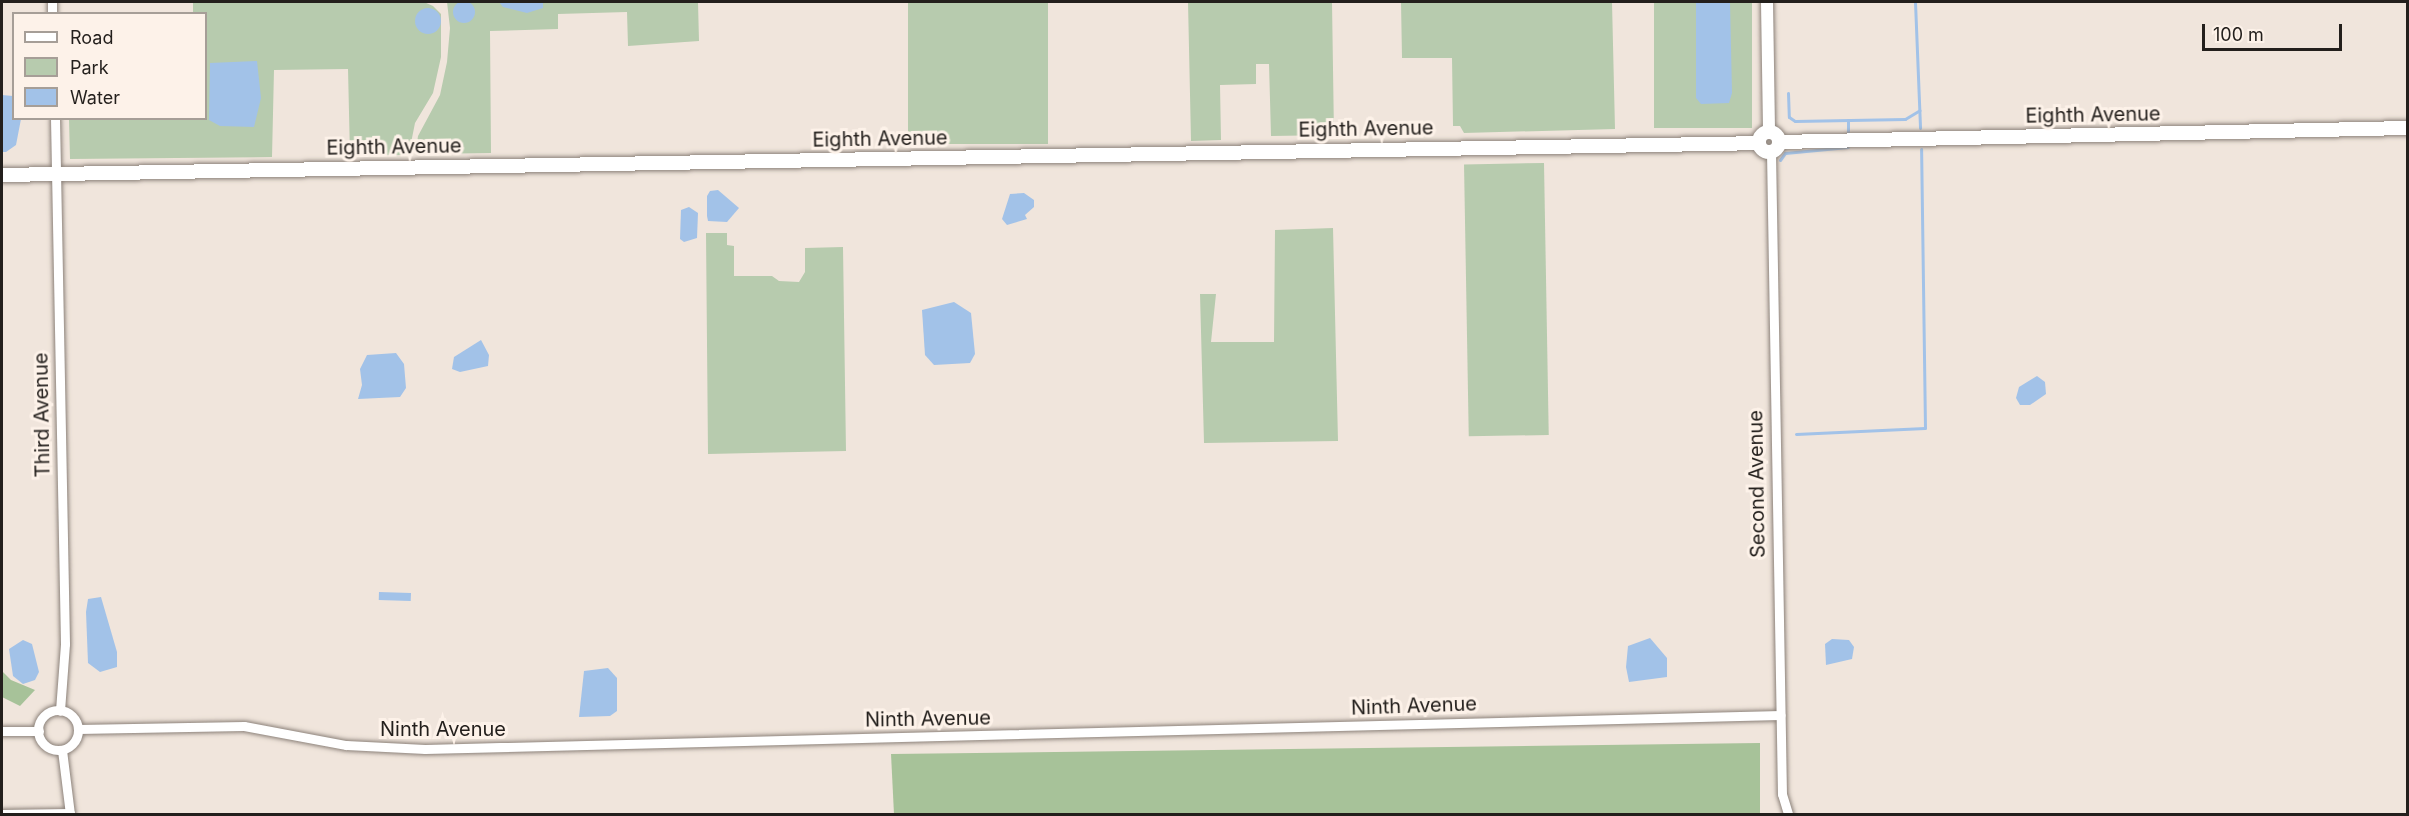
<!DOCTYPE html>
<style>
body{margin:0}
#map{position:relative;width:2409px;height:816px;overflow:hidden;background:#f0e5dc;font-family:Inter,sans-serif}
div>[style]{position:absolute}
.green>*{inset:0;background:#b7cbae;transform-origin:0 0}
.forest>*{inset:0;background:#a7c299}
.water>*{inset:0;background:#a2c2e8;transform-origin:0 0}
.round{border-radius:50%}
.stream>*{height:3px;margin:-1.5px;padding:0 1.5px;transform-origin:1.5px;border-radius:1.5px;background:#a2c2e8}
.roads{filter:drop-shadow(0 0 2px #8c827a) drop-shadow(0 0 2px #8c827a)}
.minor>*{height:9px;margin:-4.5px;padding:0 4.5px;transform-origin:4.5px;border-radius:4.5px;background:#fff}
.minor>.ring{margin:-4.5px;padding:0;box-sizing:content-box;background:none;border:9px solid #fff;border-radius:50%}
.tertiary>*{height:12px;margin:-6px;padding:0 6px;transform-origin:6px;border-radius:6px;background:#fff}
.secondary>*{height:14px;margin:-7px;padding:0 7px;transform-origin:7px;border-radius:7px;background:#fff}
.secondary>.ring{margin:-7px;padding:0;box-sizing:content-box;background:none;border:14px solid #fff;border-radius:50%}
span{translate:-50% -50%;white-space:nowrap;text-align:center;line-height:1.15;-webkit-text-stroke:6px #fdf2e9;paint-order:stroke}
.street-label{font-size:20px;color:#231f1c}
.frame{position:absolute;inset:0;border:3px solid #231f1c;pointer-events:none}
.legend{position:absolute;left:12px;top:12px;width:195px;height:108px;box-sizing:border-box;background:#fdf2e9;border:2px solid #a69e97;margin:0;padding:8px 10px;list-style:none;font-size:18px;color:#231f1c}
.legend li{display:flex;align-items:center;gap:12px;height:30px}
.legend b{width:30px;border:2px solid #a69e97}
.scale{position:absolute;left:2202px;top:24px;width:140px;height:27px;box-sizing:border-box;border:3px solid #231f1c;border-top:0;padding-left:8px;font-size:18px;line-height:21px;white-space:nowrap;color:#231f1c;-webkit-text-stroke:4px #fdf2e9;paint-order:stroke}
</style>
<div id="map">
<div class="green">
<div style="clip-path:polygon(193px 2px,424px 2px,433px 6px,441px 14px,441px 57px,433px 93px,415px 123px,411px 143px,401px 155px,350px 156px,348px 69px,274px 70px,272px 157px,70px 159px,69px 119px,206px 118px,206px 14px,193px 13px)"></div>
<div style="clip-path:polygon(447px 2px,698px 2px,699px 41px,628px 46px,627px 12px,558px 14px,558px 29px,490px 31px,491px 153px,424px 154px,417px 143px,418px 136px,440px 95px,447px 62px,450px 28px)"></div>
<div style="left:908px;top:2px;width:140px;height:142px"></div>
<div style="clip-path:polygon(1188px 2px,1332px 2px,1334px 135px,1271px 136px,1269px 64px,1256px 64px,1256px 84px,1220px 85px,1221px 140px,1191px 141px)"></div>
<div style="clip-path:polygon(1401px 2px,1612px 2px,1615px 129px,1464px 133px,1460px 126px,1453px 126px,1452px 58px,1402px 58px)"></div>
<div style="left:1654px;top:2px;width:98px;height:126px"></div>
<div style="left:1544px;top:163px;width:272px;height:80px;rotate:89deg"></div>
<div style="clip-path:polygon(1333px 228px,1338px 441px,1204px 443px,1200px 294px,1216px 294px,1211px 342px,1274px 342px,1275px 230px)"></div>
<div style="clip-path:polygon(706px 233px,727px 233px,727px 245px,734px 246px,734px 276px,772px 276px,779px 281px,799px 282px,805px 272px,805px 248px,843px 247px,846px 451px,708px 454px)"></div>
</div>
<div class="forest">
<div style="clip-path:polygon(2px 671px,11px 680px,35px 690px,20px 706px,2px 697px)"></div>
<div style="clip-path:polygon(1760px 743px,1760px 814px,894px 814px,891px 754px)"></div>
</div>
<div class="water">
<div class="round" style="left:453px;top:1px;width:22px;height:22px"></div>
<div style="clip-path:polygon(499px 2px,543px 2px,543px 8px,527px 13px,503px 7px)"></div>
<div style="clip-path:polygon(1696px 2px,1730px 2px,1732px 93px,1729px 103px,1701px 104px,1696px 98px)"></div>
<div class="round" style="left:415px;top:8px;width:26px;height:26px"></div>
<div style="clip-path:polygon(257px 61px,261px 98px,254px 127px,220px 126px,209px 120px,210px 63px)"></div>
<div style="clip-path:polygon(2px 95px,13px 96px,14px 118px,21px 119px,16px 145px,6px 152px,2px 152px)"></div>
<div style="clip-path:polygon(718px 190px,739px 208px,727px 222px,708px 221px,707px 216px,707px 196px,710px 191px)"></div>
<div style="clip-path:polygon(1024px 193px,1034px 200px,1034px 207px,1025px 215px,1027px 219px,1007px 225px,1002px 219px,1010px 194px)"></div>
<div style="clip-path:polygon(689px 207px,698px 213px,697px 238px,684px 242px,680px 239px,681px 210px)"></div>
<div style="clip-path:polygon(954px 302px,971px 313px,975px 354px,970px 363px,934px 365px,925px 355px,922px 310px)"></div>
<div style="clip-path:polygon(481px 340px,489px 355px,488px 366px,460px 372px,452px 369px,454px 357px)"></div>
<div style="clip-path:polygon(396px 353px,404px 364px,406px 388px,400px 397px,358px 399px,362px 385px,360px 369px,367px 355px)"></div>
<div style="clip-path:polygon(2037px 376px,2045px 382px,2046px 394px,2030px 405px,2020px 405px,2016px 398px,2019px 387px)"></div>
<div style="left:379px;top:592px;width:32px;height:8px;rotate:2deg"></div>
<div style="clip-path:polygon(101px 597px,117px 652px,117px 667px,100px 672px,88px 663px,86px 612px,88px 599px)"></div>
<div style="clip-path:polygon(1650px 638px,1667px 658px,1667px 677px,1629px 682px,1626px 667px,1628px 646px)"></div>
<div style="clip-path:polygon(1832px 639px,1849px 640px,1854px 647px,1852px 659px,1826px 665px,1825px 644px)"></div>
<div style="clip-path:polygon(23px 640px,32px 644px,39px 672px,35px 680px,23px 684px,13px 676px,9px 649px)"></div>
<div style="clip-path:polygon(608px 668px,617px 678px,617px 711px,610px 716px,579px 717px,584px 671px)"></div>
</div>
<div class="stream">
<div style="left:1915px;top:2px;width:126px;rotate:87.7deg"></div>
<div style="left:1788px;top:93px;width:24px;rotate:88deg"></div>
<div style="left:1789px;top:117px;width:7px;rotate:34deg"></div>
<div style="left:1795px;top:121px;width:110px;rotate:-1deg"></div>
<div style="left:1905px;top:119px;width:17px;rotate:-31deg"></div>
<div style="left:1848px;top:120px;width:12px;rotate:90deg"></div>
<div style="left:1780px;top:160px;width:9px;rotate:-54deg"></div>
<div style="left:1785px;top:153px;width:63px;rotate:-5.4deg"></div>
<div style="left:1796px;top:434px;width:129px;rotate:-2.7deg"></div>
<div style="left:1925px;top:428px;width:279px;rotate:-90.8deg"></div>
</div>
<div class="roads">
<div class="minor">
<div style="left:52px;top:2px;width:12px;rotate:90deg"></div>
<div style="left:55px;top:118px;width:526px;rotate:88.91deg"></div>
<div style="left:65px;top:644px;width:67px;rotate:94.3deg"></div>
<div style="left:1771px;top:152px;width:642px;rotate:89.02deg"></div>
<div style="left:1782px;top:794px;width:21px;rotate:73deg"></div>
<div class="ring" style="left:38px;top:710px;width:31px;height:31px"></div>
<div style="left:78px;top:729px;width:166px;rotate:-1deg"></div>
<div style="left:244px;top:726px;width:104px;rotate:10.6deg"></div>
<div style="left:346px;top:745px;width:79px;rotate:2.9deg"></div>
<div style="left:425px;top:749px;width:1356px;rotate:-1.44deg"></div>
<div style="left:2px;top:731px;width:37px"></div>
<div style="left:62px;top:750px;width:64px;rotate:82.9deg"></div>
<div style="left:2px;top:814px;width:68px;rotate:-0.8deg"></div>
</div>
<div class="tertiary">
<div style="left:1767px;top:2px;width:130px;rotate:89.1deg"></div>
</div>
<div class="secondary">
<div class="ring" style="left:1759px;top:132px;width:6px;height:6px"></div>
<div style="left:1780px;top:142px;width:628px;rotate:-1.28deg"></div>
<div style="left:2px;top:175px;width:1757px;rotate:-1.04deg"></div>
</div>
</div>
<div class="street-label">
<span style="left:2093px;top:115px;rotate:-1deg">Eighth Avenue</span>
<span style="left:1366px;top:129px;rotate:-1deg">Eighth Avenue</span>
<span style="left:880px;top:139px;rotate:-1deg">Eighth Avenue</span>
<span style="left:394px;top:147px;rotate:-1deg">Eighth Avenue</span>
<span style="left:42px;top:415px;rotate:-91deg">Third Avenue</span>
<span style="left:1757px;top:484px;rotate:-91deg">Second Avenue</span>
<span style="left:1414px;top:706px;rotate:-2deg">Ninth Avenue</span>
<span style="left:928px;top:719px;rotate:-1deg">Ninth Avenue</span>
<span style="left:443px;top:729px">Ninth Avenue</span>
</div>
<div class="frame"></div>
<ul class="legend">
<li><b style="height:8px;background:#fff"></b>Road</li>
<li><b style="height:16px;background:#b7cbae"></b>Park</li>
<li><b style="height:16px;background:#a2c2e8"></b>Water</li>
</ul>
<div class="scale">100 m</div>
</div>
